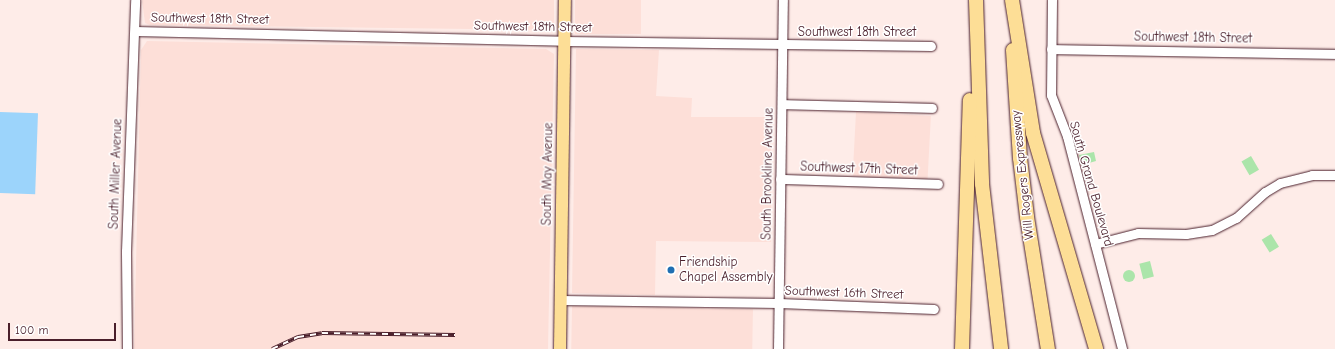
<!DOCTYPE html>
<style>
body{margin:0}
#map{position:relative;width:1335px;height:349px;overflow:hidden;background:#feece8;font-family:"Comic Neue",sans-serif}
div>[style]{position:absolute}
.built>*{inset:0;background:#fddfd8;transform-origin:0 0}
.green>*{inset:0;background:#abe5aa;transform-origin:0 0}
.round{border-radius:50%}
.water>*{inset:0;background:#9cd4fb;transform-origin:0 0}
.roads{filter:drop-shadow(0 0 1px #4a1f2b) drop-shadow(0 0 1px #4a1f2b)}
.minor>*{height:9px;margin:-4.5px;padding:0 4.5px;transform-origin:4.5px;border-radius:4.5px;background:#fff}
.major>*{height:12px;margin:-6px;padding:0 6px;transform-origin:6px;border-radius:6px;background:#fdde96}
.highway>*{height:14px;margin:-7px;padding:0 7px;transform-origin:7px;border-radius:7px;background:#fdde96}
.rail>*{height:3.5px;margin-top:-1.75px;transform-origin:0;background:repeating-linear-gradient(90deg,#fff 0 6px,#4a1f2b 0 12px);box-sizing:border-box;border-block:1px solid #4a1f2b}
.dots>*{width:11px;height:11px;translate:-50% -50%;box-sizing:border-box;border:2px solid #fff;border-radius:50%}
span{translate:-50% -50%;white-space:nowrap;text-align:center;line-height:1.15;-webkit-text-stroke:3px #fff;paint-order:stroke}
.street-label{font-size:13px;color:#4a1f2b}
.poi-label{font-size:13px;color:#4a1f2b}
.left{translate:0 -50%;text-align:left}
.scale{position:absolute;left:8px;top:323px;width:108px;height:18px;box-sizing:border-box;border:2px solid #4a1f2b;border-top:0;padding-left:5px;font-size:12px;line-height:14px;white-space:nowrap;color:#4a1f2b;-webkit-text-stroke:3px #fff;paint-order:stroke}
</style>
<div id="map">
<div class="built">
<div style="clip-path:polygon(142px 0,554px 0,554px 30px,150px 25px,145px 23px)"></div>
<div style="left:575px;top:0;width:66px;height:34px"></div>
<div style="clip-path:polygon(147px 41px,546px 49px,554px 54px,548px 349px,134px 349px,141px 50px)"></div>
<div style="clip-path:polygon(576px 49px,659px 50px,656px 96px,692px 98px,691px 117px,771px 117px,771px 242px,656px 241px,655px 295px,572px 293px)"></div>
<div style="left:856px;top:112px;width:75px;height:64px;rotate:3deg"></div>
<div style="left:572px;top:306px;width:181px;height:43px;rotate:1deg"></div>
</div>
<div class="green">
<div style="clip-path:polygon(1094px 152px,1096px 161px,1082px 165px,1079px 155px)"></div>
<div style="left:1251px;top:156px;width:16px;height:11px;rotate:60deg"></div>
<div style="left:1271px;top:234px;width:15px;height:11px;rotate:58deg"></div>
<div style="left:1150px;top:261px;width:16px;height:11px;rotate:76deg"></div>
<div class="round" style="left:1123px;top:270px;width:12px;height:12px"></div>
</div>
<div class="water">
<div style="left:0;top:112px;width:38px;height:81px;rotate:2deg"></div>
</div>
<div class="roads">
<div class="minor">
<div style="left:1052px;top:0;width:95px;rotate:90.6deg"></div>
<div style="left:1051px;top:95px;width:44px;rotate:68.7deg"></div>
<div style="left:1067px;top:136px;width:220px;rotate:75.5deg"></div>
<div style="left:135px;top:31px;width:429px;rotate:1.3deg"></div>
<div style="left:564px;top:41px;width:367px;rotate:0.8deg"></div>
<div style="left:1051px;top:49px;width:284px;rotate:1deg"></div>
<div style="left:782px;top:104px;width:150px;rotate:1.5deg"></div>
<div style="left:780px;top:179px;width:158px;rotate:1.8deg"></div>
<div style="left:1095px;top:244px;width:44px;rotate:-14.3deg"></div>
<div style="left:1138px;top:233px;width:48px;rotate:1.2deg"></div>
<div style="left:1186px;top:234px;width:26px;rotate:-9deg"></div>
<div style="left:1212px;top:230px;width:27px;rotate:-27deg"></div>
<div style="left:1236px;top:218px;width:39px;rotate:-42deg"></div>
<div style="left:1265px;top:192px;width:17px;rotate:-31deg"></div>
<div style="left:1280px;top:183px;width:33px;rotate:-14deg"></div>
<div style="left:1312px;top:175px;width:23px"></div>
<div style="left:561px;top:300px;width:218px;rotate:0.8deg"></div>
<div style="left:779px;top:303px;width:155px;rotate:2.2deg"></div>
<div style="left:127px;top:349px;width:98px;rotate:-90.6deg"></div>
<div style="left:126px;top:251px;width:251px;rotate:-87.9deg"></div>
<div style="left:778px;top:349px;width:349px;rotate:-89.2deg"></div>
</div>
<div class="major">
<div style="left:560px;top:349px;width:349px;rotate:-89.2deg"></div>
</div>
<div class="highway">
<div style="left:976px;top:0;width:184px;rotate:88.1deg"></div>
<div style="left:982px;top:184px;width:166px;rotate:83.4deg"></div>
<div style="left:1012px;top:0;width:135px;rotate:81deg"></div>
<div style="left:1033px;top:133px;width:225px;rotate:73.7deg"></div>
<div style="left:1013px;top:50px;width:108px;rotate:86.3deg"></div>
<div style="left:1020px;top:158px;width:59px;rotate:83.2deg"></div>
<div style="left:1027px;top:217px;width:134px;rotate:81deg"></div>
<div style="left:962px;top:349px;width:249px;rotate:-88.2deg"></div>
</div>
</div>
<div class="rail">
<div style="left:272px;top:349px;width:29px;rotate:-25deg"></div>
<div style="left:298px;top:337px;width:24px;rotate:-9deg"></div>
<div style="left:322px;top:333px;width:133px;rotate:0.9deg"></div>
</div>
<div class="dots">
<div style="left:671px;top:270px;background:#1f6fb2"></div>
</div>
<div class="street-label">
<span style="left:210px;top:19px;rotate:1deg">Southwest 18th Street</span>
<span style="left:533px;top:27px;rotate:1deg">Southwest 18th Street</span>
<span style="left:857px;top:32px">Southwest 18th Street</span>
<span style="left:1193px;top:38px;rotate:1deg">Southwest 18th Street</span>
<span style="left:859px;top:169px;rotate:2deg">Southwest 17th Street</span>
<span style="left:116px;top:174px;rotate:-88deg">South Miller Avenue</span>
<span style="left:548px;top:174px;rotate:-89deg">South May Avenue</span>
<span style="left:768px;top:174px;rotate:-89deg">South Brookline Avenue</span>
<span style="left:1023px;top:175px;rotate:-96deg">Will Rogers Expressway</span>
<span style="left:1091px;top:184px;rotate:74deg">South Grand Boulevard</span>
<span style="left:844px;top:293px;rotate:2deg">Southwest 16th Street</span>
</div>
<div class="poi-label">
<span class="left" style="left:679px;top:270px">Friendship<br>Chapel Assembly</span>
</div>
<div class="scale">100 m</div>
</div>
